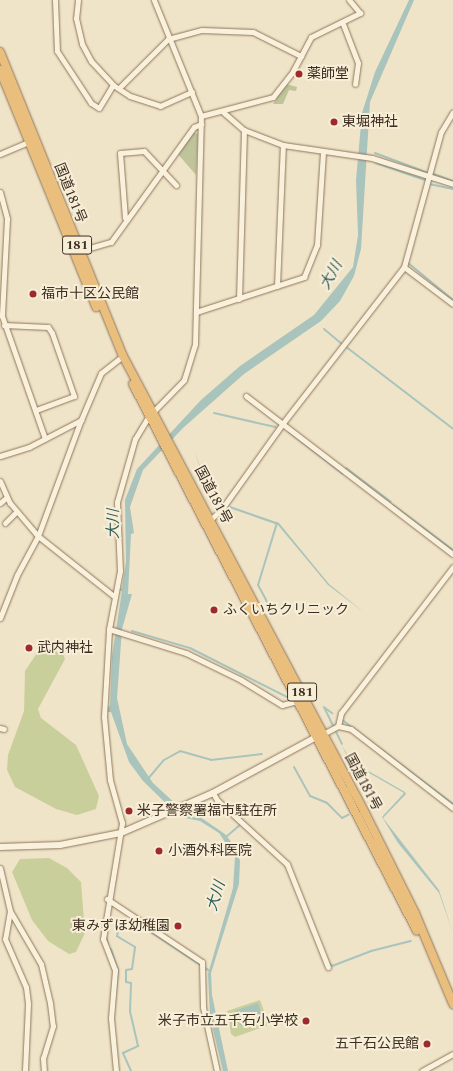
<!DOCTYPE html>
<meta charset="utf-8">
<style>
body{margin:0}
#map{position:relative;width:453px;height:1071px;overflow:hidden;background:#f0e4c8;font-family:Spectral,"Noto Sans JP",serif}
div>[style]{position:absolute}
.green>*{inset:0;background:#c9cf9b}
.cemetery>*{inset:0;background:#bfc49a}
.water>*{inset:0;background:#a9c4bc;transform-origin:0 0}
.stream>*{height:2px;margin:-1px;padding:0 1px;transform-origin:1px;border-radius:1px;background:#a9c4bc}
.roads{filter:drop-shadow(0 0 1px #8d765c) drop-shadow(0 0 1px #8d765c)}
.minor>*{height:5px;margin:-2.5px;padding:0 2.5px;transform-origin:2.5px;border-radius:2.5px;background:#faf1dc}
.tertiary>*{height:6px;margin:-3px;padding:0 3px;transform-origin:3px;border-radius:3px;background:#faf1dc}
.trunk>*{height:8px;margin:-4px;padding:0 4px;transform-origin:4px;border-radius:4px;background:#eabe7c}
.dots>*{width:11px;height:11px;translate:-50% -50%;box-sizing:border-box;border:2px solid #f7eed8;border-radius:50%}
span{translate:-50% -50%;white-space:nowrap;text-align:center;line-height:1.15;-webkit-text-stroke:4px #f7eed8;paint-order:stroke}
.shield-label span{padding:1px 3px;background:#f7eed8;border:1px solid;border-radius:3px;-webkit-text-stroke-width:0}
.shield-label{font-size:13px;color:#3d2e20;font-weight:700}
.poi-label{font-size:14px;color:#3d2e20}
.left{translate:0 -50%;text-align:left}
.right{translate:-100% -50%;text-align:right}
.street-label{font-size:14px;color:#3d2e20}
.water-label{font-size:15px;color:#2f5d5a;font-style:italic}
</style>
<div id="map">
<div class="green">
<div style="clip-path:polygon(47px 638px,60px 646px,65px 659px,38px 709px,41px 718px,76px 745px,99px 796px,96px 809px,77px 815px,56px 809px,15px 787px,7px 770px,8px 755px,24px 711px,25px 671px)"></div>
<div style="clip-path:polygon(49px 858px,67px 868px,81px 882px,85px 933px,76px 952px,69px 954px,48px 941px,32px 920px,12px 872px,20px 859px)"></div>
<div style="clip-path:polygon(260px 1000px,269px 1025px,235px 1037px,231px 1034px,227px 1011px)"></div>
</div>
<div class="cemetery">
<div style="clip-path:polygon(286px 84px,297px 87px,296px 91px,289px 90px,283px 104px,273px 104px)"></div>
<div style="clip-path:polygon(193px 132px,198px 134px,196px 175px,177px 153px)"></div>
</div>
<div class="water">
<div style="clip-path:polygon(409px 0,414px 0,370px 102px,361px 249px,354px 276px,340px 301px,321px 321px,244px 374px,183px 428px,143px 470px,130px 507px,134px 533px,131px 534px,128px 594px,132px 594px,122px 629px,117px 698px,127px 744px,153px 783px,190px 817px,200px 817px,225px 834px,235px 847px,240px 861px,239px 884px,211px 973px,212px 995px,228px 1071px,223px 1071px,210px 1017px,208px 974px,233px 888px,235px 857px,219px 833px,200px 821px,180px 817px,143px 781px,129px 762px,111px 712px,107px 712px,107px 707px,110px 706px,112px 656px,122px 591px,118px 590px,122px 588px,126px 562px,125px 500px,137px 469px,201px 400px,240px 366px,314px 315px,353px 267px,358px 235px,356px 180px,362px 113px,375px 72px)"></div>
<div style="clip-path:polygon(194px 450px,213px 500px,279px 523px,329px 584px,365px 613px,328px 585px,278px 525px,212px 502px)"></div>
<div style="clip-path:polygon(341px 744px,351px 761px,405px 792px,406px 794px,383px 818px,439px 890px,453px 933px,439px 893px,398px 843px,382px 817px,404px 793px,350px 762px)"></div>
<div style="left:258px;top:1003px;width:16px;height:24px;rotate:72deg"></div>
</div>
<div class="stream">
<div style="left:375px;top:153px;width:54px;rotate:20.4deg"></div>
<div style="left:376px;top:163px;width:52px;rotate:19.1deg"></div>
<div style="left:431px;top:173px;width:23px;rotate:20deg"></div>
<div style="left:429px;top:184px;width:25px;rotate:12deg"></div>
<div style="left:407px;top:262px;width:60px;rotate:39.6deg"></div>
<div style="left:324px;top:329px;width:23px;rotate:40deg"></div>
<div style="left:345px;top:346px;width:136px;rotate:37.5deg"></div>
<div style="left:214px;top:413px;width:63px;rotate:12.9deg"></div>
<div style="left:289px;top:432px;width:68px;rotate:37.9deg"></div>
<div style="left:346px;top:468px;width:56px;rotate:37.1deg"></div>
<div style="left:393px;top:505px;width:75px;rotate:36.9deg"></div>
<div style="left:273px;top:613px;width:32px;rotate:-118deg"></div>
<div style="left:258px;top:585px;width:65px;rotate:-73deg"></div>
<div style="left:132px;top:631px;width:60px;rotate:16.3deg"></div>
<div style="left:190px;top:648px;width:109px;rotate:26.8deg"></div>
<div style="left:324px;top:707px;width:41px;rotate:64.1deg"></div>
<div style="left:325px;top:708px;width:9px;rotate:36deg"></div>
<div style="left:341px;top:719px;width:141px;rotate:37.2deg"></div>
<div style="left:294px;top:767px;width:33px;rotate:61deg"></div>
<div style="left:310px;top:796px;width:18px;rotate:22deg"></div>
<div style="left:327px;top:803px;width:21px;rotate:45deg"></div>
<div style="left:342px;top:818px;width:7px;rotate:-27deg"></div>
<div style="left:147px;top:780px;width:26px;rotate:-50deg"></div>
<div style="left:164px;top:760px;width:18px;rotate:-29deg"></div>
<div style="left:180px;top:751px;width:32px;rotate:16deg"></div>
<div style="left:211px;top:760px;width:51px;rotate:-6.7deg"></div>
<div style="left:226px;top:837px;width:18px;rotate:-41deg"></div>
<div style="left:106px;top:936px;width:9px;rotate:77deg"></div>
<div style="left:111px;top:949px;width:23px;rotate:72deg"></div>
<div style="left:118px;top:971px;width:46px;rotate:96.2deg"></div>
<div style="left:329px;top:963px;width:4px;rotate:45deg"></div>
<div style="left:332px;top:966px;width:42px;rotate:-21deg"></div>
<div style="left:371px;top:951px;width:41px;rotate:-14deg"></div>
<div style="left:114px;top:1033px;width:17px;rotate:83deg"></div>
<div style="left:131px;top:1071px;width:20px;rotate:-114deg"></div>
<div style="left:123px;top:1053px;width:17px;rotate:-25deg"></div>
<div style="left:138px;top:1046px;width:35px;rotate:-103deg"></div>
<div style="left:130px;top:1012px;width:29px;rotate:-88deg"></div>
<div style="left:131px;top:983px;width:5px;rotate:-169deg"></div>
<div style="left:126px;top:982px;width:12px;rotate:-90deg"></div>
<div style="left:126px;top:970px;width:6px;rotate:-9deg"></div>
<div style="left:132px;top:969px;width:22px;rotate:-82deg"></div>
<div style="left:135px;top:947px;width:21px;rotate:-149deg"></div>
<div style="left:117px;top:936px;width:9px;rotate:-77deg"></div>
<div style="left:119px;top:927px;width:14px;rotate:-34deg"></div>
<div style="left:131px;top:919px;width:95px;rotate:33.4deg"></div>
</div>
<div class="roads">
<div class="minor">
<div style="left:55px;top:0;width:51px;rotate:87.8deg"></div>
<div style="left:57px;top:51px;width:62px;rotate:56.8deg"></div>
<div style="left:91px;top:103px;width:9px;rotate:32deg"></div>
<div style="left:99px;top:108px;width:27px;rotate:-59deg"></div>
<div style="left:113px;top:85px;width:20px;rotate:33deg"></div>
<div style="left:130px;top:96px;width:32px;rotate:18deg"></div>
<div style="left:160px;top:106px;width:35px;rotate:-24deg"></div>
<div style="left:78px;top:0;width:18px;rotate:96deg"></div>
<div style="left:76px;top:18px;width:27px;rotate:77deg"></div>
<div style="left:82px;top:44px;width:19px;rotate:62deg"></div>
<div style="left:91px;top:61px;width:33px;rotate:47deg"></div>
<div style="left:343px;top:24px;width:42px;rotate:69deg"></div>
<div style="left:358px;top:63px;width:21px;rotate:98deg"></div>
<div style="left:119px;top:88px;width:69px;rotate:-45deg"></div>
<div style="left:168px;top:39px;width:35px;rotate:-15deg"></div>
<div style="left:202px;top:30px;width:51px;rotate:2.2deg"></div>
<div style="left:253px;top:32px;width:54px;rotate:26.6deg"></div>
<div style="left:223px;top:112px;width:28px;rotate:41deg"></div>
<div style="left:244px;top:130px;width:42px;rotate:21deg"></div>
<div style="left:283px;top:145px;width:90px;rotate:8.3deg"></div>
<div style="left:372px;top:158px;width:85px;rotate:17.8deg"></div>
<div style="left:201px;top:116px;width:74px;rotate:-14.8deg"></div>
<div style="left:273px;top:97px;width:33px;rotate:-52deg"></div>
<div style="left:293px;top:71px;width:38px;rotate:-62deg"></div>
<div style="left:311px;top:37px;width:55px;rotate:-26.1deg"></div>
<div style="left:360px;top:13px;width:17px;rotate:-130deg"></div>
<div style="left:0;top:154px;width:33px;rotate:-23deg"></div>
<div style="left:0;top:192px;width:28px;rotate:75deg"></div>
<div style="left:7px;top:219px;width:97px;rotate:93deg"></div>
<div style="left:2px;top:316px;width:130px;rotate:70.7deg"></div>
<div style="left:125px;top:218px;width:65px;rotate:-94.4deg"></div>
<div style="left:120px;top:153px;width:24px;rotate:-5deg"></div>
<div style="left:144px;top:151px;width:47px;rotate:46.7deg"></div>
<div style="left:79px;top:251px;width:33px;rotate:-16deg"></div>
<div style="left:111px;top:242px;width:142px;rotate:-54.2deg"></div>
<div style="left:194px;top:127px;width:8px;rotate:-23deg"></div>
<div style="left:404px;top:267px;width:61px;rotate:37.1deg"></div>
<div style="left:277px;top:286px;width:141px;rotate:-87.6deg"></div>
<div style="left:239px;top:299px;width:169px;rotate:-88.3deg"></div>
<div style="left:196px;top:312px;width:114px;rotate:-18deg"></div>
<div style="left:304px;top:277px;width:35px;rotate:-68deg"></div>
<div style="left:317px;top:245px;width:94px;rotate:-86.3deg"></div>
<div style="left:4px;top:325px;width:44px;rotate:2.6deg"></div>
<div style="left:48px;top:327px;width:7px;rotate:56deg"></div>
<div style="left:52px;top:333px;width:67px;rotate:70.8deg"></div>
<div style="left:74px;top:396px;width:40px;rotate:159.8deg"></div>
<div style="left:246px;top:396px;width:260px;rotate:37.4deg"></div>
<div style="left:0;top:456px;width:30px;rotate:-17deg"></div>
<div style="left:29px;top:447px;width:59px;rotate:-27.4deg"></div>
<div style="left:81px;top:420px;width:51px;rotate:-66.9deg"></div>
<div style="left:101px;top:373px;width:28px;rotate:-38deg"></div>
<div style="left:0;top:481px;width:24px;rotate:66deg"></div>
<div style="left:10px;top:503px;width:43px;rotate:49.7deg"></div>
<div style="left:38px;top:536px;width:124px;rotate:-69.7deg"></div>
<div style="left:0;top:503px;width:8px;rotate:-40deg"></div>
<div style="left:211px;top:519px;width:13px;rotate:-42deg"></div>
<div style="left:221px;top:510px;width:107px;rotate:-54.5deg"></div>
<div style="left:283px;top:423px;width:197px;rotate:-52.2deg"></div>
<div style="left:404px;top:267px;width:140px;rotate:-74.7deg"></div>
<div style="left:441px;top:132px;width:23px;rotate:-59deg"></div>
<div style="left:5px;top:523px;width:16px;rotate:-45deg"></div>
<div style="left:0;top:618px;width:46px;rotate:-68.4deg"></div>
<div style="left:17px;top:575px;width:44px;rotate:-61.7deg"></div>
<div style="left:38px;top:536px;width:98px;rotate:38.4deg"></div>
<div style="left:109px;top:629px;width:81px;rotate:17.3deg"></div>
<div style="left:186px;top:653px;width:61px;rotate:26.1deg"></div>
<div style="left:241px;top:680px;width:48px;rotate:31.4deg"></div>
<div style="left:282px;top:705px;width:16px;rotate:-15deg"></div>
<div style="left:338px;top:726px;width:13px;rotate:-77deg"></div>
<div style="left:341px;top:713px;width:184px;rotate:-52.5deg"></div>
<div style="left:0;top:728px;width:4px;rotate:14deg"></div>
<div style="left:323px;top:734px;width:17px;rotate:-28deg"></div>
<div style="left:338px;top:726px;width:13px;rotate:13deg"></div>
<div style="left:351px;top:729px;width:129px;rotate:37.8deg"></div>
<div style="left:213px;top:793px;width:8px;rotate:60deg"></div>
<div style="left:217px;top:800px;width:95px;rotate:42.4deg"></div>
<div style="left:287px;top:864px;width:111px;rotate:68.3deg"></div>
<div style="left:0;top:868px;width:44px;rotate:76.9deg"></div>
<div style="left:10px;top:911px;width:28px;rotate:100deg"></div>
<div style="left:5px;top:939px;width:52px;rotate:66.4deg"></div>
<div style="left:26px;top:987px;width:17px;rotate:83deg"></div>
<div style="left:28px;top:1004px;width:67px;rotate:92.6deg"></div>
<div style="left:107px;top:899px;width:114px;rotate:33.6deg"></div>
<div style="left:202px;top:962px;width:45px;rotate:88.7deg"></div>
<div style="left:203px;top:1007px;width:66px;rotate:77.7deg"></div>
<div style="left:10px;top:911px;width:61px;rotate:59.7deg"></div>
<div style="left:41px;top:964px;width:40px;rotate:77deg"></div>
<div style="left:50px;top:1003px;width:23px;rotate:83deg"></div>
<div style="left:53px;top:1026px;width:34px;rotate:107deg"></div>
<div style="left:43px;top:1058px;width:13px;rotate:86deg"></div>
<div style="left:116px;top:1071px;width:53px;rotate:-95.4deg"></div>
<div style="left:111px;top:1018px;width:48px;rotate:-85.2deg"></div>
<div style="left:115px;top:970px;width:33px;rotate:-111deg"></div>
<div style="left:103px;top:939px;width:118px;rotate:-80.7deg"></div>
<div style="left:122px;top:823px;width:45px;rotate:-105.6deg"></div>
<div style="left:110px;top:780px;width:63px;rotate:-95.4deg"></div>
<div style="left:104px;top:717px;width:88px;rotate:-86.7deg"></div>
<div style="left:109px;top:629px;width:59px;rotate:-79.3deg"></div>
<div style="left:120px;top:571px;width:69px;rotate:-92.5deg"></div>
<div style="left:117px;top:502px;width:66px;rotate:-74.1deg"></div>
<div style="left:135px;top:439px;width:27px;rotate:-59deg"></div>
<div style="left:149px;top:416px;width:50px;rotate:-45.8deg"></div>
<div style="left:184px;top:380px;width:38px;rotate:-73deg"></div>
<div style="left:195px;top:344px;width:228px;rotate:-88.5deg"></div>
<div style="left:201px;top:116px;width:125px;rotate:-112.1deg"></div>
<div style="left:422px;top:1071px;width:35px;rotate:-29deg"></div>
</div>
<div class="tertiary">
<div style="left:0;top:847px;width:60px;rotate:-1.9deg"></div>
<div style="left:60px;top:845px;width:62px;rotate:-11.1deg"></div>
<div style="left:121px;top:833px;width:100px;rotate:-23.5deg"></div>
<div style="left:213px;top:793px;width:122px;rotate:-28.5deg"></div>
</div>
<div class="trunk">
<div style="left:0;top:52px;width:328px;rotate:68deg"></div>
<div style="left:123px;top:356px;width:515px;rotate:62.09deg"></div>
<div style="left:364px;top:811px;width:114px;rotate:63.4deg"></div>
<div style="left:415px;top:913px;width:99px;rotate:67.3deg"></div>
<div style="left:0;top:70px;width:256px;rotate:67.9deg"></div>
<div style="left:133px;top:384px;width:616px;rotate:62.56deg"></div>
</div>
</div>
<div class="dots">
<div style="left:299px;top:74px;background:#9e2a2b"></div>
<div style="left:334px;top:122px;background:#9e2a2b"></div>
<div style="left:33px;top:294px;background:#9e2a2b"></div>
<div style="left:214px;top:610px;background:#9e2a2b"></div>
<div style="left:29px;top:648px;background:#9e2a2b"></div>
<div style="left:129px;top:811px;background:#9e2a2b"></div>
<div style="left:159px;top:851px;background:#9e2a2b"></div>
<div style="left:178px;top:926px;background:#9e2a2b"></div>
<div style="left:306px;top:1021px;background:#9e2a2b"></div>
<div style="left:427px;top:1044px;background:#9e2a2b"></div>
</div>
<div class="shield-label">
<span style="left:77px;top:245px">181</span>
<span style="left:302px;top:692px">181</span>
</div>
<div class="poi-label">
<span class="left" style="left:307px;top:74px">薬師堂</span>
<span class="left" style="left:342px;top:122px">東堀神社</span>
<span class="left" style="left:41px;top:294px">福市十区公民館</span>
<span class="left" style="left:223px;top:610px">ふくいちクリニック</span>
<span class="left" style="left:37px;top:648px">武内神社</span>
<span class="left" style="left:137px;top:811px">米子警察署福市駐在所</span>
<span class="left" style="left:168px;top:851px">小酒外科医院</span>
<span class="right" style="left:170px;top:926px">東みずほ幼稚園</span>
<span class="right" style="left:298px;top:1021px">米子市立五千石小学校</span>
<span class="right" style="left:419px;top:1044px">五千石公民館</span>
</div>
<div class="street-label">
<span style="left:70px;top:193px;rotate:68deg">国道181号</span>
<span style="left:213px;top:495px;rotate:62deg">国道181号</span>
<span style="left:363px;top:782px;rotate:62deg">国道181号</span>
</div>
<div class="water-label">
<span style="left:331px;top:275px;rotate:-61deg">大川</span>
<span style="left:114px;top:524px;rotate:-90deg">大川</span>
<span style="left:216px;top:896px;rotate:-73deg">大川</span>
</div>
</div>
